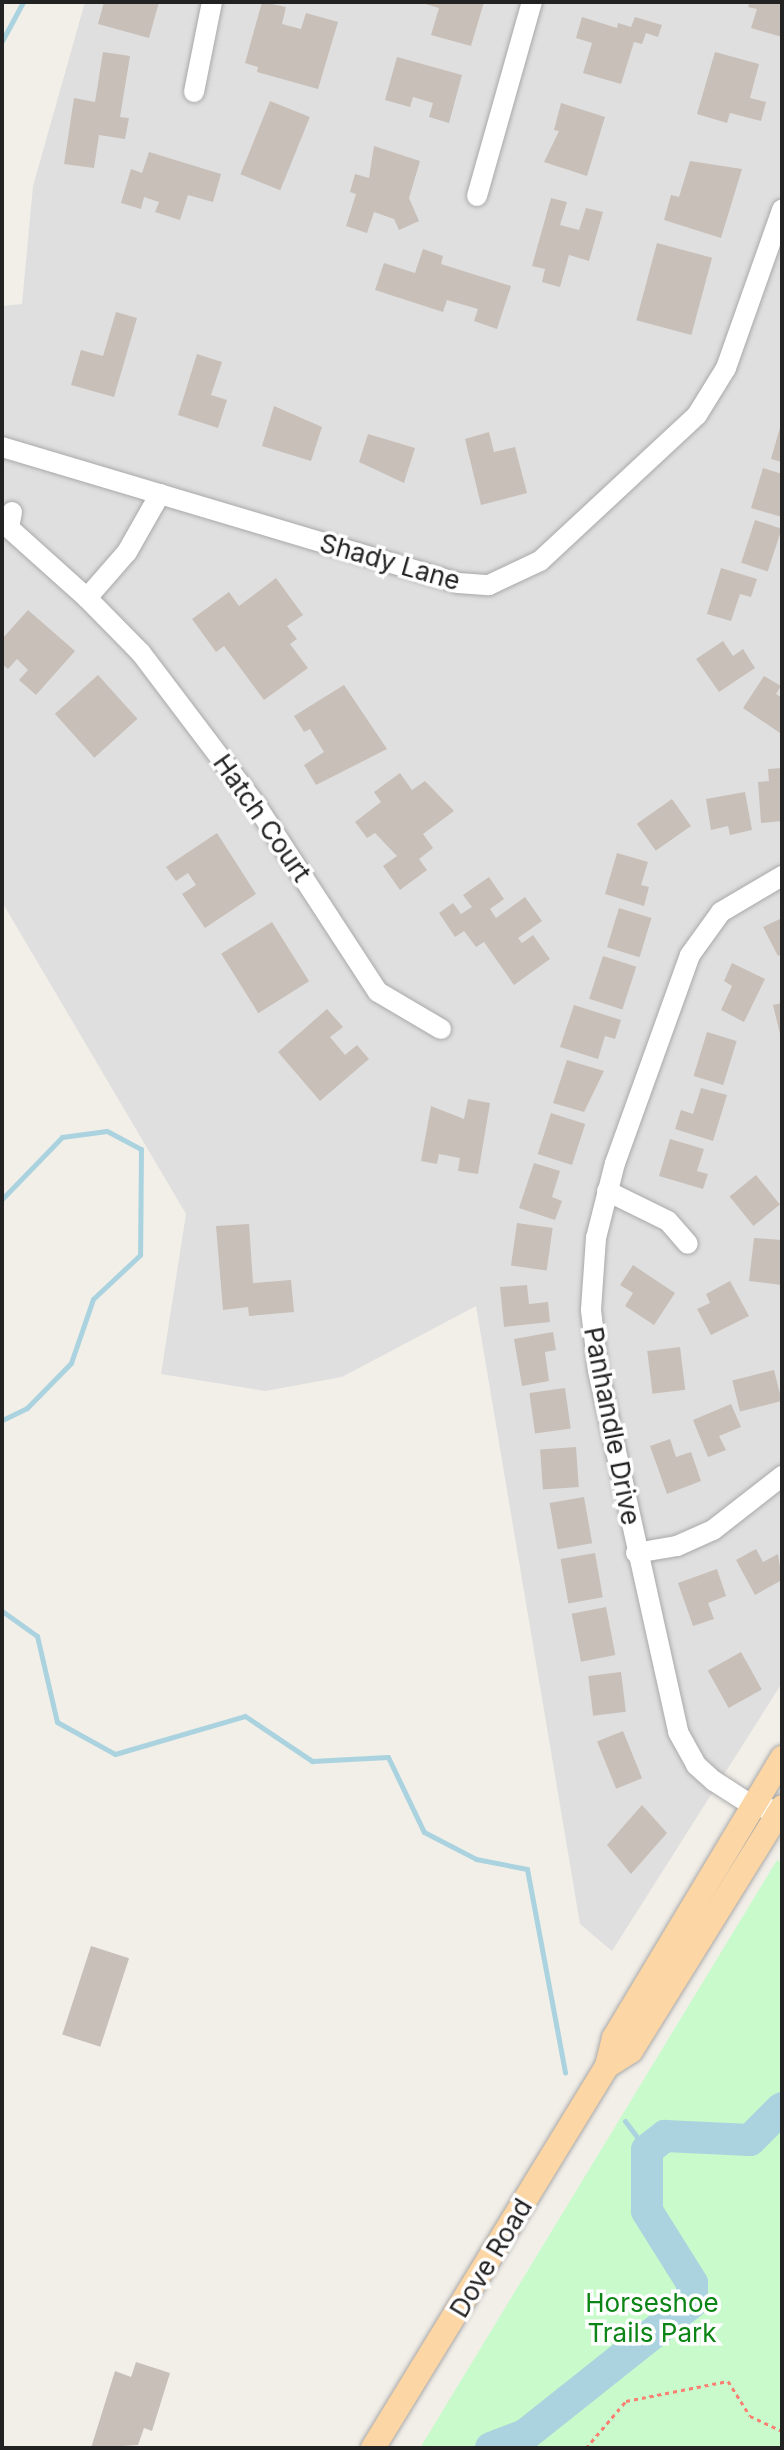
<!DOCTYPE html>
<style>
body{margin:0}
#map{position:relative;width:784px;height:2450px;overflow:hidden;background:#f2efe9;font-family:Inter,sans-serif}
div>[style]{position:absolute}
.residential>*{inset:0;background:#e0dfdf}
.park>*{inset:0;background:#c8facc}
.stream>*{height:5px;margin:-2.5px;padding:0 2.5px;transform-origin:2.5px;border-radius:2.5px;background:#aad3df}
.river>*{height:32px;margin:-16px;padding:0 16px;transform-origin:16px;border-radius:16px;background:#aad3df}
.building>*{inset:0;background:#c7bfb8;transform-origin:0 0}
.path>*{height:3px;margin-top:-1.5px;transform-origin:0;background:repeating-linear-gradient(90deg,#fa8072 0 4px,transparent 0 8px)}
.roads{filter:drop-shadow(0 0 2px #a9a9a9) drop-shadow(0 0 2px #a9a9a9)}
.minor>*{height:20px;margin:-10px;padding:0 10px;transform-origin:10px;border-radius:10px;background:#fff}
.major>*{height:24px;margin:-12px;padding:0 12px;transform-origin:12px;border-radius:12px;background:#fcd6a4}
span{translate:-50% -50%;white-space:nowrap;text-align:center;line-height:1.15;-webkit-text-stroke:7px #fff;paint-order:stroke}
.street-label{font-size:26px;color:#222}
.park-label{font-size:26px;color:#0c8416}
.frame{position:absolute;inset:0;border:4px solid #222;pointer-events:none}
</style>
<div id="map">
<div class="residential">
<div style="clip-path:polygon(85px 2px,782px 2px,782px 1683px,612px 1951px,580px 1924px,476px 1306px,342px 1377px,265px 1391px,161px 1374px,186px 1214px,2px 902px,2px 306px,22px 304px,33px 186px)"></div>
</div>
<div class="park">
<div style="clip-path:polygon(777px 1860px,782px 1863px,782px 2448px,420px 2448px)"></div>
</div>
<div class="stream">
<div style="left:2px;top:41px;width:44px;rotate:-61.7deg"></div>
<div style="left:2px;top:1199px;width:86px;rotate:-45.9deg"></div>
<div style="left:62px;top:1137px;width:45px;rotate:-7.6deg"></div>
<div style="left:107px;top:1131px;width:38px;rotate:28deg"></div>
<div style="left:141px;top:1149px;width:106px;rotate:90.5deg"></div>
<div style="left:140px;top:1255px;width:64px;rotate:136.9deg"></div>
<div style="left:93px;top:1299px;width:68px;rotate:109deg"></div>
<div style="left:71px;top:1363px;width:63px;rotate:134.4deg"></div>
<div style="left:27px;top:1408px;width:28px;rotate:154deg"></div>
<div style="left:2px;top:1611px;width:43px;rotate:35.5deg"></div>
<div style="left:37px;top:1636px;width:88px;rotate:76.9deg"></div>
<div style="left:57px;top:1722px;width:66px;rotate:28.9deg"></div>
<div style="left:115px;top:1754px;width:135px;rotate:-16.3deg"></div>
<div style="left:245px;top:1716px;width:81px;rotate:33.9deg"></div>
<div style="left:312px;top:1761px;width:76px;rotate:-3deg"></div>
<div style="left:388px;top:1757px;width:83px;rotate:64.4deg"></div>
<div style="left:424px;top:1832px;width:59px;rotate:27.4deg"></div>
<div style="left:476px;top:1859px;width:52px;rotate:11.1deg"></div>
<div style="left:527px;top:1869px;width:207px;rotate:79.4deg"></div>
<div style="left:625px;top:2121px;width:36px;rotate:53deg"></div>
</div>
<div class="river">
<div style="left:491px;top:2448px;width:36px;rotate:-21deg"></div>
<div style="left:525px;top:2435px;width:213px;rotate:-38.5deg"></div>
<div style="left:692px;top:2302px;width:19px;rotate:-90deg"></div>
<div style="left:692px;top:2283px;width:85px;rotate:-122deg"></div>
<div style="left:647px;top:2211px;width:61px;rotate:-90deg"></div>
<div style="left:647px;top:2150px;width:23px;rotate:-38deg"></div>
<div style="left:665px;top:2136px;width:85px;rotate:2.7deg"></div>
<div style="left:750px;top:2140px;width:45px;rotate:-45deg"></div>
</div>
<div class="building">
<div style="clip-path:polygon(104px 2px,159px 2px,149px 38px,98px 24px)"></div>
<div style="clip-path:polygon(262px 2px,286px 7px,282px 24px,301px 29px,306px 13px,338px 22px,318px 89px,257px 72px,258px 67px,245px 63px)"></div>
<div style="clip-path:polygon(484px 2px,471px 46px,431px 35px,439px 8px,422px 3px)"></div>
<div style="clip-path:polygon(750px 2px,782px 2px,782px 37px,751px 28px,757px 9px,748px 7px)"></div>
<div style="clip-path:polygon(582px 17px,617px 28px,618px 23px,631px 27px,635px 17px,662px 25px,658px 37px,646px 33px,642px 44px,634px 42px,621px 84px,583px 73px,592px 43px,576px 38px)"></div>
<div style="clip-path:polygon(103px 52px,130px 56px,120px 117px,129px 118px,125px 139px,99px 135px,94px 168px,64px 164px,74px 98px,95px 102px)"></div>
<div style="clip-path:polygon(715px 52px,759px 64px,750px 98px,766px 102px,761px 121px,730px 113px,727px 123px,697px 114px)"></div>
<div style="clip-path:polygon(397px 57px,462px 75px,449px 123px,429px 117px,433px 103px,413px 97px,410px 107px,385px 100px)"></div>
<div style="left:270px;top:101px;width:43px;height:79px;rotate:22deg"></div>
<div style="clip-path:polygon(561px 103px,605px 117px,587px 176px,544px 162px,559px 131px,554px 130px)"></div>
<div style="clip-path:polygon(374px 146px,420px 161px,409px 198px,419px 221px,399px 230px,394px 219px,374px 212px,367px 233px,346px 226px,356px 194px,350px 192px,355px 174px,369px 178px)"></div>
<div style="clip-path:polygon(149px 152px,221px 174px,213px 202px,188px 195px,180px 220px,155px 212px,159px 202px,144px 197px,141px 209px,121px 203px,131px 169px,142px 173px)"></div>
<div style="clip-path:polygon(690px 161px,742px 169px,721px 238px,664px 220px,671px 195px,679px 197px)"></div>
<div style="clip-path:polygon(551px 198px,567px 202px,560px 225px,579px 230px,586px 208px,603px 212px,589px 261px,569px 255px,560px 287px,542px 282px,545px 269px,532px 266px)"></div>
<div style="left:657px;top:243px;width:57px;height:80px;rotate:15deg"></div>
<div style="clip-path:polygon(423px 249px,443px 256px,441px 264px,511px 286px,497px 329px,474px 321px,478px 309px,447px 300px,443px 312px,375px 290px,384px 263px,415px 273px)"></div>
<div style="clip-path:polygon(116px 312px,137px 318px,114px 397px,71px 385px,81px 350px,103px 356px)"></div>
<div style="clip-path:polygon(197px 354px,222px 362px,211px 395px,227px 400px,218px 428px,178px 415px)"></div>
<div style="clip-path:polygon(274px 406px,322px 427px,311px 461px,262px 446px)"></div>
<div style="clip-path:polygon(781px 424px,782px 424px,782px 462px,771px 459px)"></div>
<div style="clip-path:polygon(489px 432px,494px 452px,515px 447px,527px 493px,481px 505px,465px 439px)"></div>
<div style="clip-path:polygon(368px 434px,415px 448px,404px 483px,359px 462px)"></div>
<div style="clip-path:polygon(763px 468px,782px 474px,782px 517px,751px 508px)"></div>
<div style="left:755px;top:520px;width:28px;height:45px;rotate:18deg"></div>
<div style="clip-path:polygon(721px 568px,757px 579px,751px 597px,740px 594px,731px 621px,707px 614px)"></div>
<div style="clip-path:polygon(276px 578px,303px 615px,287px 626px,297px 639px,290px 644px,308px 668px,264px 700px,224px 646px,216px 652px,192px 619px,229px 592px,239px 606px)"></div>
<div style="clip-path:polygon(28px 610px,75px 651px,36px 695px,19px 680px,28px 670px,17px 659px,8px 669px,2px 664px,2px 639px)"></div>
<div style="clip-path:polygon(723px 641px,733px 656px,743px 649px,755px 668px,719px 692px,696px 659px)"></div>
<div style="left:98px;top:675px;width:59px;height:58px;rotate:48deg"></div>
<div style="clip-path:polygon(764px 676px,781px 686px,776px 694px,782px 698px,780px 733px,743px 708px)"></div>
<div style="clip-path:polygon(344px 685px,387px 749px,316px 785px,304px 765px,324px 752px,310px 729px,304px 732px,294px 716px)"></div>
<div style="clip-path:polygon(782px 768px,782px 821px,761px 823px,758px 782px,769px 781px,768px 769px)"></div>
<div style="clip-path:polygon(400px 773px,412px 790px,425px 781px,454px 811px,423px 834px,433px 848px,419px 859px,427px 870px,400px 890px,383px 866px,397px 856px,375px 833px,367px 838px,355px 822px,381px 802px,374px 792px)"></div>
<div style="clip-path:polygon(745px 792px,752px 830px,730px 835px,728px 826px,711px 830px,706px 799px)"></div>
<div style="left:672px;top:799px;width:33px;height:43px;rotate:55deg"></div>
<div style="clip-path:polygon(217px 833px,256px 894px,205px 928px,182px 894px,196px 885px,188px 873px,176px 881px,166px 867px)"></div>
<div style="clip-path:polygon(617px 853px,648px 862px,641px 885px,649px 887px,644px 906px,605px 894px)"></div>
<div style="clip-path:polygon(489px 877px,504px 899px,490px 909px,496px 918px,525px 897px,542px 921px,518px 938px,522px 943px,533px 935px,550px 959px,514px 985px,484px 942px,476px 947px,464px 931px,455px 937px,439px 913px,453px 903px,461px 914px,472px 907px,463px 895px)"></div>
<div style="left:619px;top:908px;width:34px;height:41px;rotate:17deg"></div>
<div style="clip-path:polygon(782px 918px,782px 954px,778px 956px,763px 927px)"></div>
<div style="left:272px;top:922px;width:70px;height:60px;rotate:58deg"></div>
<div style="left:603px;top:956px;width:35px;height:45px;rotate:18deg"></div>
<div style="clip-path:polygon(732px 963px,765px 979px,744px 1022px,721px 1010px,732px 986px,724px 981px)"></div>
<div style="clip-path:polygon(782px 1003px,782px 1038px,781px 1038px,773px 1005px)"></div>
<div style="clip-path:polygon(574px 1005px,621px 1020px,615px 1039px,605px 1036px,598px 1059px,560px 1047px)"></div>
<div style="clip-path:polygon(327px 1009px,343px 1027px,330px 1037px,345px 1055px,357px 1045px,369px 1059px,320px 1101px,278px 1052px)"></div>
<div style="left:707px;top:1032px;width:31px;height:46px;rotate:17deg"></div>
<div style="clip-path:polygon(567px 1060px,604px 1071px,584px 1112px,553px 1103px)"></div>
<div style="clip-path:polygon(701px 1088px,727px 1095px,713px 1141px,675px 1129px,681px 1110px,693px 1114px)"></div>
<div style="clip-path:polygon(468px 1099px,490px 1103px,478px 1174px,458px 1171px,460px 1158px,439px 1154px,437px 1164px,421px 1161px,431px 1106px,464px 1119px)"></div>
<div style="left:551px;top:1113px;width:36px;height:43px;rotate:18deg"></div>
<div style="clip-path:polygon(670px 1139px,704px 1149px,697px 1171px,708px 1174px,703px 1189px,659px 1176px)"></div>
<div style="clip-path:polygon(534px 1163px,560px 1171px,552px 1197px,562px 1201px,555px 1220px,519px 1208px)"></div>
<div style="left:756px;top:1175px;width:38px;height:34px;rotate:51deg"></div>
<div style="left:517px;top:1223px;width:36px;height:43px;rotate:8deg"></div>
<div style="clip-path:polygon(249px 1224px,253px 1283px,291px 1280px,294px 1312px,249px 1316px,248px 1307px,223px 1310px,216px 1226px)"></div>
<div style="clip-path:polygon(754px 1238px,782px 1240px,782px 1285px,749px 1281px)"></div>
<div style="clip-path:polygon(633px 1265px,675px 1293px,654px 1325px,625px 1306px,633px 1293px,620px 1285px)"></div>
<div style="clip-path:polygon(730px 1281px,749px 1316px,711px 1335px,697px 1309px,710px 1303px,706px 1294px)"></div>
<div style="clip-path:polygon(527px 1285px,529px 1304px,548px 1302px,550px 1322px,504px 1327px,500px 1287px)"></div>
<div style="clip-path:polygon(553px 1332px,556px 1350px,545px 1352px,549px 1381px,522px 1386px,514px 1339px)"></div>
<div style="left:680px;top:1347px;width:43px;height:33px;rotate:83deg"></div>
<div style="left:774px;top:1370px;width:32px;height:43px;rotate:76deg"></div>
<div style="left:565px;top:1388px;width:41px;height:36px;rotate:82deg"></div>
<div style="clip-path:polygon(731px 1404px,741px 1427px,719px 1436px,726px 1450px,708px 1457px,693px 1420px)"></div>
<div style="clip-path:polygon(670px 1439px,676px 1457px,691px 1452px,701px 1481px,667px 1494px,650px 1446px)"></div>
<div style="left:576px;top:1447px;width:40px;height:36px;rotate:86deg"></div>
<div style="left:584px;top:1497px;width:47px;height:35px;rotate:80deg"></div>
<div style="clip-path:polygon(756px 1549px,763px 1562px,778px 1554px,782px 1580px,755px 1595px,736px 1560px)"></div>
<div style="left:595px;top:1553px;width:45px;height:35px;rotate:80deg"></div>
<div style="clip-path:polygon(717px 1569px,726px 1596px,708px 1603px,714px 1619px,693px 1626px,678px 1583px)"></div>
<div style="left:606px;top:1607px;width:49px;height:35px;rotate:79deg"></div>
<div style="left:741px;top:1652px;width:43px;height:38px;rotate:61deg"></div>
<div style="left:621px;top:1672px;width:40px;height:33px;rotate:83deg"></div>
<div style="left:623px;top:1731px;width:51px;height:28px;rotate:68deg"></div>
<div style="clip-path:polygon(642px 1805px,667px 1833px,631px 1874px,607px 1845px)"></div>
<div style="left:91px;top:1946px;width:40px;height:93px;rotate:18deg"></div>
<div style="clip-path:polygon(136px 2362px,170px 2373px,152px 2431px,144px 2428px,138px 2445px,91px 2448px,115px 2371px,131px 2377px)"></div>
</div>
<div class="path">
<div style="left:586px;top:2448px;width:62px;rotate:-49.6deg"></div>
<div style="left:626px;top:2401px;width:104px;rotate:-11.1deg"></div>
<div style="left:728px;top:2381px;width:41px;rotate:57.8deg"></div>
<div style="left:750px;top:2416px;width:35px;rotate:25deg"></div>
</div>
<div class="roads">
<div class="minor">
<div style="left:194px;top:92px;width:92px;rotate:-78.7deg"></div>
<div style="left:477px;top:196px;width:202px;rotate:-74.2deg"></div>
<div style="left:2px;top:447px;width:476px;rotate:16.6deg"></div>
<div style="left:458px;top:583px;width:31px;rotate:4deg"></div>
<div style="left:489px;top:585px;width:56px;rotate:-25.2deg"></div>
<div style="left:540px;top:561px;width:214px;rotate:-42.9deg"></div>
<div style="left:697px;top:415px;width:55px;rotate:-58.3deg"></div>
<div style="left:726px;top:368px;width:168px;rotate:-70.5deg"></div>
<div style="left:160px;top:494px;width:67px;rotate:119.6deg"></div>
<div style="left:127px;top:552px;width:61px;rotate:131deg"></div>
<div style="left:87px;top:598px;width:77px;rotate:45.5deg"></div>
<div style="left:141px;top:653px;width:191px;rotate:52.9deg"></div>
<div style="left:256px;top:805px;width:223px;rotate:56.9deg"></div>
<div style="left:378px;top:992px;width:73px;rotate:30.4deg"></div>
<div style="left:12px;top:512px;width:16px;rotate:101deg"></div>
<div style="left:9px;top:528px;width:105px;rotate:41.9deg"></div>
<div style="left:782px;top:876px;width:71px;rotate:149.5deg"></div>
<div style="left:721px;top:912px;width:53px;rotate:125.8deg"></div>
<div style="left:690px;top:955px;width:221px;rotate:109.8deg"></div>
<div style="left:615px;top:1163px;width:77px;rotate:104.2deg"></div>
<div style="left:596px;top:1238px;width:72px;rotate:94deg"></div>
<div style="left:591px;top:1310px;width:60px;rotate:83.3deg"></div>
<div style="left:598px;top:1370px;width:371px;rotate:77.5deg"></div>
<div style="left:678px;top:1732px;width:38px;rotate:61deg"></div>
<div style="left:696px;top:1765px;width:24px;rotate:42deg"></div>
<div style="left:714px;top:1781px;width:46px;rotate:32.7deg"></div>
<div style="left:753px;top:1806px;width:29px;rotate:10deg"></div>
<div style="left:607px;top:1191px;width:68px;rotate:26.2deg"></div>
<div style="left:668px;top:1221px;width:30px;rotate:49deg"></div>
<div style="left:636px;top:1553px;width:42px;rotate:-9.7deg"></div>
<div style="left:677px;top:1546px;width:39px;rotate:-24deg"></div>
<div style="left:713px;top:1530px;width:88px;rotate:-38deg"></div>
</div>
<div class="major">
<div style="left:607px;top:2066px;width:28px;rotate:-32deg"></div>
<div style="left:631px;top:2051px;width:287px;rotate:-58.2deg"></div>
<div style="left:373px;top:2448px;width:448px;rotate:-58.5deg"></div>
<div style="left:607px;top:2066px;width:29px;rotate:-76deg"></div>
<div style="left:614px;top:2038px;width:327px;rotate:-59deg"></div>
</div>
</div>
<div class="street-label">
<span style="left:390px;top:562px;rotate:16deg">Shady Lane</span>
<span style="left:262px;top:818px;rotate:55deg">Hatch Court</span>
<span style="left:612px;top:1426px;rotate:79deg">Panhandle Drive</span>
<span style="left:491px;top:2258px;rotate:-59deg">Dove Road</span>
</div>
<div class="park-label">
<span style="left:652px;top:2318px">Horseshoe<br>Trails Park</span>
</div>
<div class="frame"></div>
</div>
